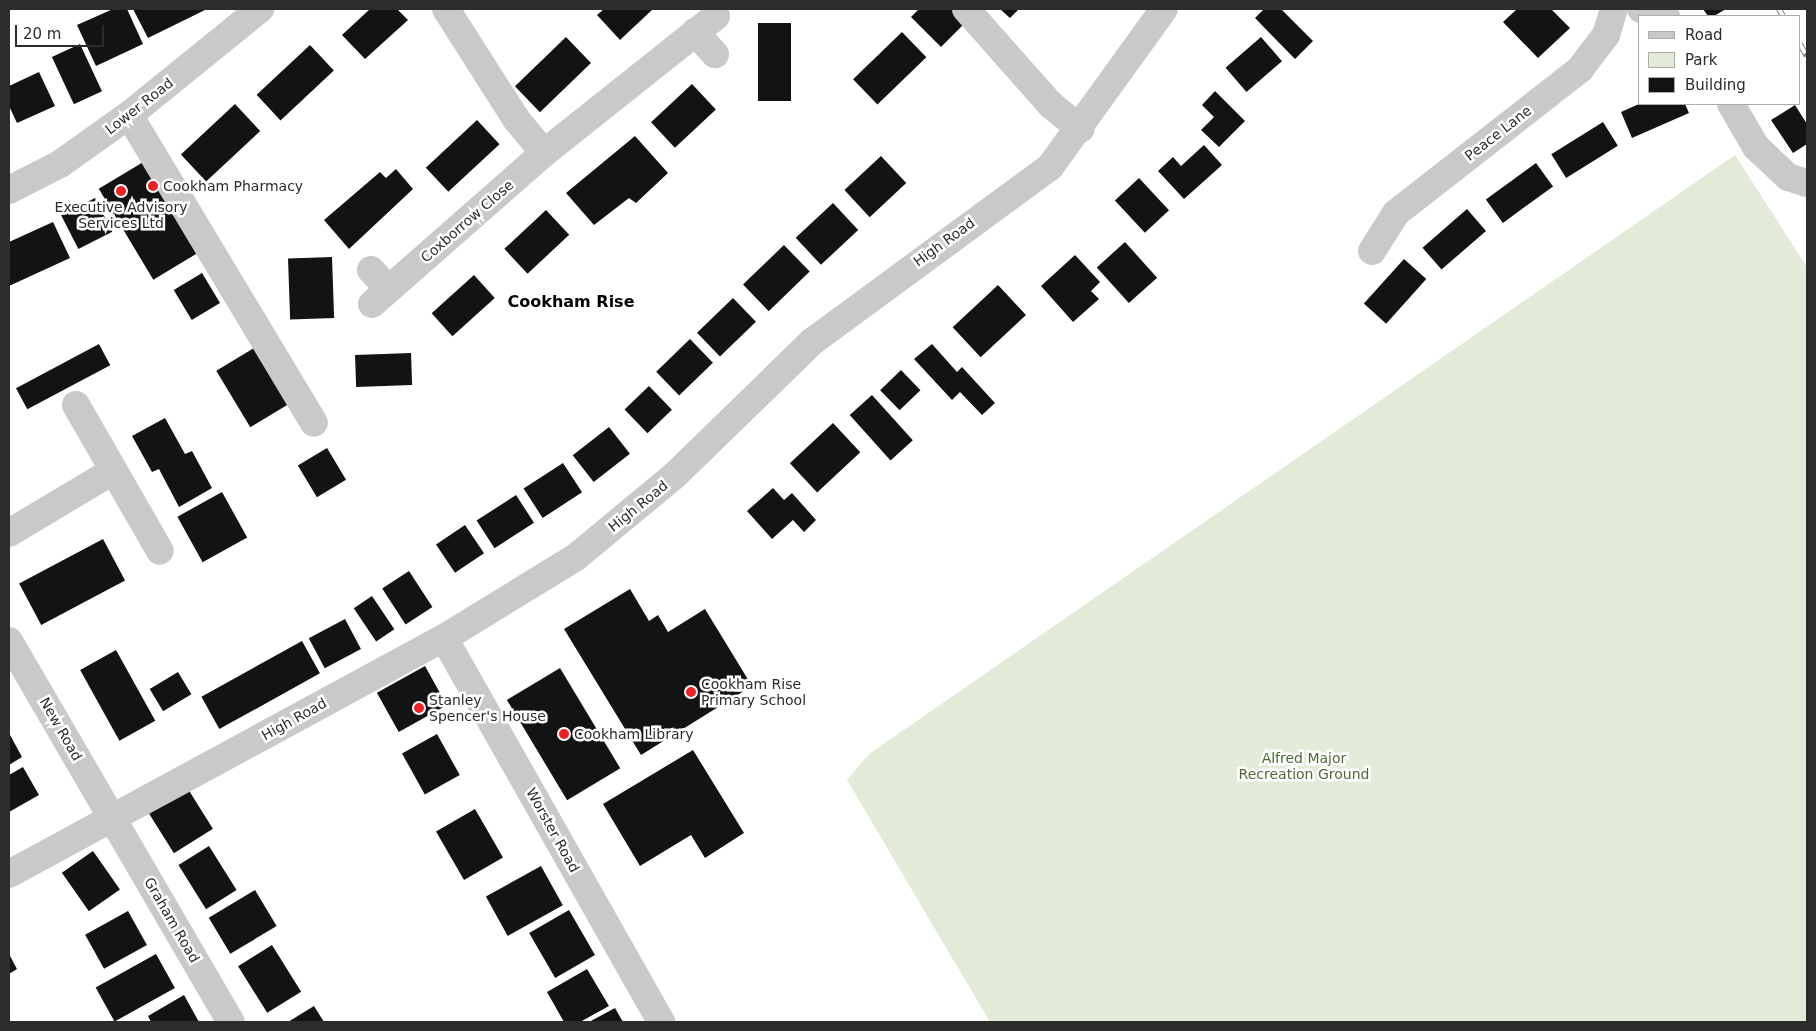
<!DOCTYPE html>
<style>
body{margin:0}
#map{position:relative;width:1816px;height:1031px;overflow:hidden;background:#fff;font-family:"DejaVu Sans",sans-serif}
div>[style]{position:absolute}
.green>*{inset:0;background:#e1ebd8}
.building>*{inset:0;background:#131313;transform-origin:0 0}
.minor>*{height:28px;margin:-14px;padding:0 14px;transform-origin:14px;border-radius:14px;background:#c9c9c9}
.rail>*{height:5.5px;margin-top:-2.75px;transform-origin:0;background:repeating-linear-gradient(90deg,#fff 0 11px,#818181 0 22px);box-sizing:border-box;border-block:1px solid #818181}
.dots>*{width:14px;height:14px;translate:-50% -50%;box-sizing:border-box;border:2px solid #fff;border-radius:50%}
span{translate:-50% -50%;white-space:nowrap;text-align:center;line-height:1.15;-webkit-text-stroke:5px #fff;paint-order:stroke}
.street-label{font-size:14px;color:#2c2c2c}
.poi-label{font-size:14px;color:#2c2c2c}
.left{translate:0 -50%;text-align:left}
.park-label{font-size:14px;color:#4b6a37}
.quarter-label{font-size:16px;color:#000;font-weight:700}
.frame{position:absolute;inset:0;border:10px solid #2c2c2c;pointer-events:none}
.legend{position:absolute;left:1638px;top:15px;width:162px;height:90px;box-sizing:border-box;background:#fff;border:1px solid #ababab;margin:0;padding:6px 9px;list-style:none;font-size:15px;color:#2c2c2c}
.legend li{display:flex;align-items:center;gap:10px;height:25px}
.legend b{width:25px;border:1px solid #ababab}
.scale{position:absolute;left:15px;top:25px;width:89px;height:22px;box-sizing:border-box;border:2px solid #2c2c2c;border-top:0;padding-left:6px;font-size:15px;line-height:18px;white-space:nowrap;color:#2c2c2c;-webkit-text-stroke:4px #fff;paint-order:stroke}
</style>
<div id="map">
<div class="green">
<div style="clip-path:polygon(1735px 155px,1807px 267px,1807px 1022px,990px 1022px,847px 780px,869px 754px)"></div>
</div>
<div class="building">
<div style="clip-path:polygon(113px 9px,127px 9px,143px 44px,96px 66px,77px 25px)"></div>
<div style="clip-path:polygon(133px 9px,207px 9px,148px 38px)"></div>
<div style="clip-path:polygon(370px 9px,397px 9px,408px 20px,365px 59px,342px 35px)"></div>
<div style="clip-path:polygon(604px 9px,653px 9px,620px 40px,597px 15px)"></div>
<div style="clip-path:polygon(919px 9px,951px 9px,965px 23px,941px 47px,911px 17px)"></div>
<div style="clip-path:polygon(1000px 9px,1019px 9px,1010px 18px)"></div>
<div style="clip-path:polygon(1264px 9px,1281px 9px,1313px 41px,1295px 59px,1255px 18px)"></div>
<div style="clip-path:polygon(1517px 9px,1551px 9px,1570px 28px,1538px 58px,1503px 22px)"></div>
<div style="clip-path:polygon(1703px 9px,1726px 9px,1714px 16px,1708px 16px)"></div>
<div style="left:758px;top:23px;width:33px;height:78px"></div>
<div style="left:902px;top:32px;width:35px;height:68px;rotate:46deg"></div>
<div style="left:566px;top:37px;width:36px;height:71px;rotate:46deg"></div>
<div style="left:1261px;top:37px;width:32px;height:47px;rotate:49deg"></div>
<div style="left:80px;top:44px;width:52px;height:31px;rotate:65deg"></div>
<div style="left:310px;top:45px;width:35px;height:73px;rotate:47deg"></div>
<div style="clip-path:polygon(39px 72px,55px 106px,17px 123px,9px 106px,9px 86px)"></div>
<div style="left:692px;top:84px;width:35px;height:56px;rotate:47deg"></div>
<div style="clip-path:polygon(1215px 91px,1245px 121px,1219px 147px,1201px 130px,1214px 117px,1202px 105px)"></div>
<div style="left:235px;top:104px;width:37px;height:74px;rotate:47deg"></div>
<div style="clip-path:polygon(1639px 104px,1685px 104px,1689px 113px,1632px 138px,1621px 112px)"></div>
<div style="clip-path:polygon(1795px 105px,1807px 124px,1807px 144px,1793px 153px,1771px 120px)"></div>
<div style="left:477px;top:120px;width:33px;height:70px;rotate:47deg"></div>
<div style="left:1603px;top:122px;width:28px;height:61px;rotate:58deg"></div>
<div style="clip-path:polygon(635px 136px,668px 173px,636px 203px,629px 198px,594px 225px,566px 193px)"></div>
<div style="clip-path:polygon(1204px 145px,1222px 165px,1184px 199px,1158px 171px,1173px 157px,1181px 166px)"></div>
<div style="left:881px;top:156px;width:37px;height:50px;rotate:47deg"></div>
<div style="left:145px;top:161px;width:106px;height:54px;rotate:59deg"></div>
<div style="left:1536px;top:163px;width:29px;height:62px;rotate:54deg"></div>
<div style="clip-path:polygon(396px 169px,413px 189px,349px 249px,324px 220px,380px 172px,386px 178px)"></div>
<div style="left:1139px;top:178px;width:44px;height:33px;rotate:47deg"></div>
<div style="left:95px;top:198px;width:38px;height:38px;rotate:63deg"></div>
<div style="left:833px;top:203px;width:37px;height:51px;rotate:47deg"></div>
<div style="left:1467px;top:209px;width:29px;height:59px;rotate:49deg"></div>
<div style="left:546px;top:210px;width:34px;height:57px;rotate:47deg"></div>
<div style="clip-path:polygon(53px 222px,70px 258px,9px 286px,9px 242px)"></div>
<div style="left:1125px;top:242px;width:48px;height:38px;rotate:48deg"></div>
<div style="left:784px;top:245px;width:37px;height:57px;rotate:46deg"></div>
<div style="clip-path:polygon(1075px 255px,1100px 282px,1091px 291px,1099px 299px,1073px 322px,1041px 286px)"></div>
<div style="left:332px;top:257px;width:61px;height:44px;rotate:88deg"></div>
<div style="left:1404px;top:259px;width:30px;height:60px;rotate:42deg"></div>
<div style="left:202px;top:273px;width:35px;height:33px;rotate:59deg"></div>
<div style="left:474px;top:275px;width:31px;height:57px;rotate:48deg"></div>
<div style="left:998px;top:285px;width:41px;height:62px;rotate:47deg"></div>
<div style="left:733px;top:298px;width:33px;height:50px;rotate:46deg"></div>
<div style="left:690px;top:339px;width:33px;height:47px;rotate:46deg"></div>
<div style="left:99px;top:344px;width:24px;height:94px;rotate:62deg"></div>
<div style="clip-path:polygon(932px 344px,957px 372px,962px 367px,995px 403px,982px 415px,960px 392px,952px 400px,914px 359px)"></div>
<div style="left:254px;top:348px;width:66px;height:44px;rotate:59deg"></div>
<div style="left:411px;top:353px;width:32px;height:56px;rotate:88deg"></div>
<div style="left:901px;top:370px;width:28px;height:29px;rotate:46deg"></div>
<div style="left:649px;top:386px;width:33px;height:34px;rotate:46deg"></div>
<div style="left:872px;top:395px;width:61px;height:30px;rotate:48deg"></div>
<div style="clip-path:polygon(165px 418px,185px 454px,192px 451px,212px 488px,179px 507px,159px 469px,152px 472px,132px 436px)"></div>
<div style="left:833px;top:423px;width:40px;height:59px;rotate:47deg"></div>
<div style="left:609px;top:427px;width:34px;height:46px;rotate:52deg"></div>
<div style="left:327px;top:448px;width:37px;height:34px;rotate:59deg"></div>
<div style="left:563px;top:463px;width:35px;height:47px;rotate:57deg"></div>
<div style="clip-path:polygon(773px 488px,784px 500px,792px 493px,816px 520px,804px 532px,793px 520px,772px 539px,747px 511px)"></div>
<div style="left:222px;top:492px;width:52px;height:51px;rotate:61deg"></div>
<div style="left:516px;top:495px;width:33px;height:47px;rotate:57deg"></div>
<div style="left:465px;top:525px;width:34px;height:35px;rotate:56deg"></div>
<div style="left:103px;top:539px;width:47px;height:95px;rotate:62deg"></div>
<div style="left:409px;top:571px;width:43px;height:32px;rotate:57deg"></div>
<div style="clip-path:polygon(630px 589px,649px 621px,658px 615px,668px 632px,705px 609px,752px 686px,641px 755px,564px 629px)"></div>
<div style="left:372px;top:596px;width:40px;height:22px;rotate:56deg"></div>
<div style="left:345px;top:619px;width:34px;height:41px;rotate:62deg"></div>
<div style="left:302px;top:641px;width:37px;height:115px;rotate:61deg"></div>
<div style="left:116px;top:650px;width:81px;height:41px;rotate:61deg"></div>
<div style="left:425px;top:666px;width:45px;height:55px;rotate:61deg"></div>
<div style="left:560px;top:668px;width:117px;height:62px;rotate:59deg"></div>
<div style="left:178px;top:672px;width:26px;height:33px;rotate:59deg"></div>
<div style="clip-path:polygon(9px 733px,22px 757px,9px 765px)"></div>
<div style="left:437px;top:734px;width:47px;height:40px;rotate:61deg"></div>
<div style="clip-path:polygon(693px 750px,744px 833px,705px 858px,691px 835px,640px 866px,603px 804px)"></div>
<div style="clip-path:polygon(23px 767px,39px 795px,9px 812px,9px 775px)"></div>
<div style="left:188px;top:789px;width:47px;height:46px;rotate:58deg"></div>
<div style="left:475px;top:809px;width:56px;height:45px;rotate:60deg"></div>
<div style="left:209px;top:846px;width:52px;height:36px;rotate:58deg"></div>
<div style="left:93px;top:851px;width:47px;height:38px;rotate:55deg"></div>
<div style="left:541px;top:866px;width:45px;height:63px;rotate:61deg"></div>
<div style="left:255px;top:890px;width:42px;height:54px;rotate:59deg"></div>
<div style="left:569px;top:910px;width:52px;height:46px;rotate:60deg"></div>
<div style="left:128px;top:911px;width:39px;height:49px;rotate:61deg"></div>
<div style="left:272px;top:945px;width:55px;height:40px;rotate:58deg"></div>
<div style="clip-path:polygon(9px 954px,17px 969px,9px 974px)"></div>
<div style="left:156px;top:954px;width:39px;height:69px;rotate:61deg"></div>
<div style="clip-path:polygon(587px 969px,609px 1006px,580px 1022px,564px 1022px,547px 992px)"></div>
<div style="clip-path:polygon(184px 995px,199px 1022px,151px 1022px,148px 1016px)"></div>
<div style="clip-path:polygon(314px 1006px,324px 1022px,288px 1022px)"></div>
<div style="clip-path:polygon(615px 1008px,623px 1022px,589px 1022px)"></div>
</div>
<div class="minor">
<div style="left:446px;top:9px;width:130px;rotate:57.5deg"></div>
<div style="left:516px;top:119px;width:44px;rotate:50.5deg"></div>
<div style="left:966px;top:9px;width:128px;rotate:48.5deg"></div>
<div style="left:1051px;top:105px;width:38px;rotate:39deg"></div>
<div style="left:1641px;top:9px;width:26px;rotate:16deg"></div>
<div style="left:695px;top:32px;width:30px;rotate:48deg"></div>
<div style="left:1731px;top:104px;width:50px;rotate:59.8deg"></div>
<div style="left:1756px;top:147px;width:44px;rotate:43.2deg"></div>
<div style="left:1788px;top:177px;width:20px;rotate:18deg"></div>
<div style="left:129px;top:115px;width:359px;rotate:59deg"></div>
<div style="left:9px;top:190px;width:57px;rotate:-27deg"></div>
<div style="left:60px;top:164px;width:85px;rotate:-35.4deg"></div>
<div style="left:129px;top:115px;width:169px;rotate:-39deg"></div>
<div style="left:1372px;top:251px;width:45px;rotate:-57.7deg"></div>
<div style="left:1396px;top:213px;width:234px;rotate:-38deg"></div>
<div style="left:1580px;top:69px;width:43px;rotate:-52.6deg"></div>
<div style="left:1606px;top:35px;width:27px;rotate:-73deg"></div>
<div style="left:371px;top:270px;width:26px;rotate:47deg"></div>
<div style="left:372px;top:304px;width:229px;rotate:-41.3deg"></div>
<div style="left:544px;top:153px;width:220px;rotate:-38.5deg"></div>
<div style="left:76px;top:405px;width:168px;rotate:60.1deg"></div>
<div style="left:9px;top:533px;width:119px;rotate:-30.9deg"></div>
<div style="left:444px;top:638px;width:441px;rotate:60.5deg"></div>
<div style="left:9px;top:641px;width:441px;rotate:59.8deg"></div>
<div style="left:9px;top:874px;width:495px;rotate:-28.5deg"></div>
<div style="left:444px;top:638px;width:155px;rotate:-31.5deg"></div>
<div style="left:576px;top:557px;width:129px;rotate:-39.6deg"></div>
<div style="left:675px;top:475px;width:192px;rotate:-44.2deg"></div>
<div style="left:813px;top:341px;width:294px;rotate:-36.3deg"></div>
<div style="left:1050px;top:167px;width:195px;rotate:-54.2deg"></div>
</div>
<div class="rail">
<div style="left:1779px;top:9px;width:8px;rotate:60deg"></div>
<div style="left:1800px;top:44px;width:14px;rotate:60deg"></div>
</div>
<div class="dots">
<div style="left:153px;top:186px;background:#f02122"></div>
<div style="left:121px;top:191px;background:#f02122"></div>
<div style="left:691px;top:692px;background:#f02122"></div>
<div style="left:419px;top:708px;background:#f02122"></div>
<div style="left:564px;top:734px;background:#f02122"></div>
</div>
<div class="street-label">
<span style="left:139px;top:106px;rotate:-38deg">Lower Road</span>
<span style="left:1498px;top:133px;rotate:-38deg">Peace Lane</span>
<span style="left:467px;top:221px;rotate:-41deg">Coxborrow Close</span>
<span style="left:944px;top:242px;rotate:-36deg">High Road</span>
<span style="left:638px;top:506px;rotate:-39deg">High Road</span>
<span style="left:294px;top:719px;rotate:-29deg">High Road</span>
<span style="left:61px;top:729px;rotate:60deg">New Road</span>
<span style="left:553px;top:830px;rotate:61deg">Worster Road</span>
<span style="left:172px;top:920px;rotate:60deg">Graham Road</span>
</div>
<div class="poi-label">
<span class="left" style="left:163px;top:186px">Cookham Pharmacy</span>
<span style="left:121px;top:215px">Executive Advisory<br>Services Ltd</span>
<span class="left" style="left:701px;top:692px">Cookham Rise<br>Primary School</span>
<span class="left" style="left:429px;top:708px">Stanley<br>Spencer's House</span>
<span class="left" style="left:574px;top:734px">Cookham Library</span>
</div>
<div class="park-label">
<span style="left:1304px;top:766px">Alfred Major<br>Recreation Ground</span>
</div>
<div class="quarter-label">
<span style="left:571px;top:302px">Cookham Rise</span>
</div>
<div class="frame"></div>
<ul class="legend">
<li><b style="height:6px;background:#c9c9c9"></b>Road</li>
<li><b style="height:14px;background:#e1ebd8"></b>Park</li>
<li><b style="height:14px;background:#131313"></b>Building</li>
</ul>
<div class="scale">20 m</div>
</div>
